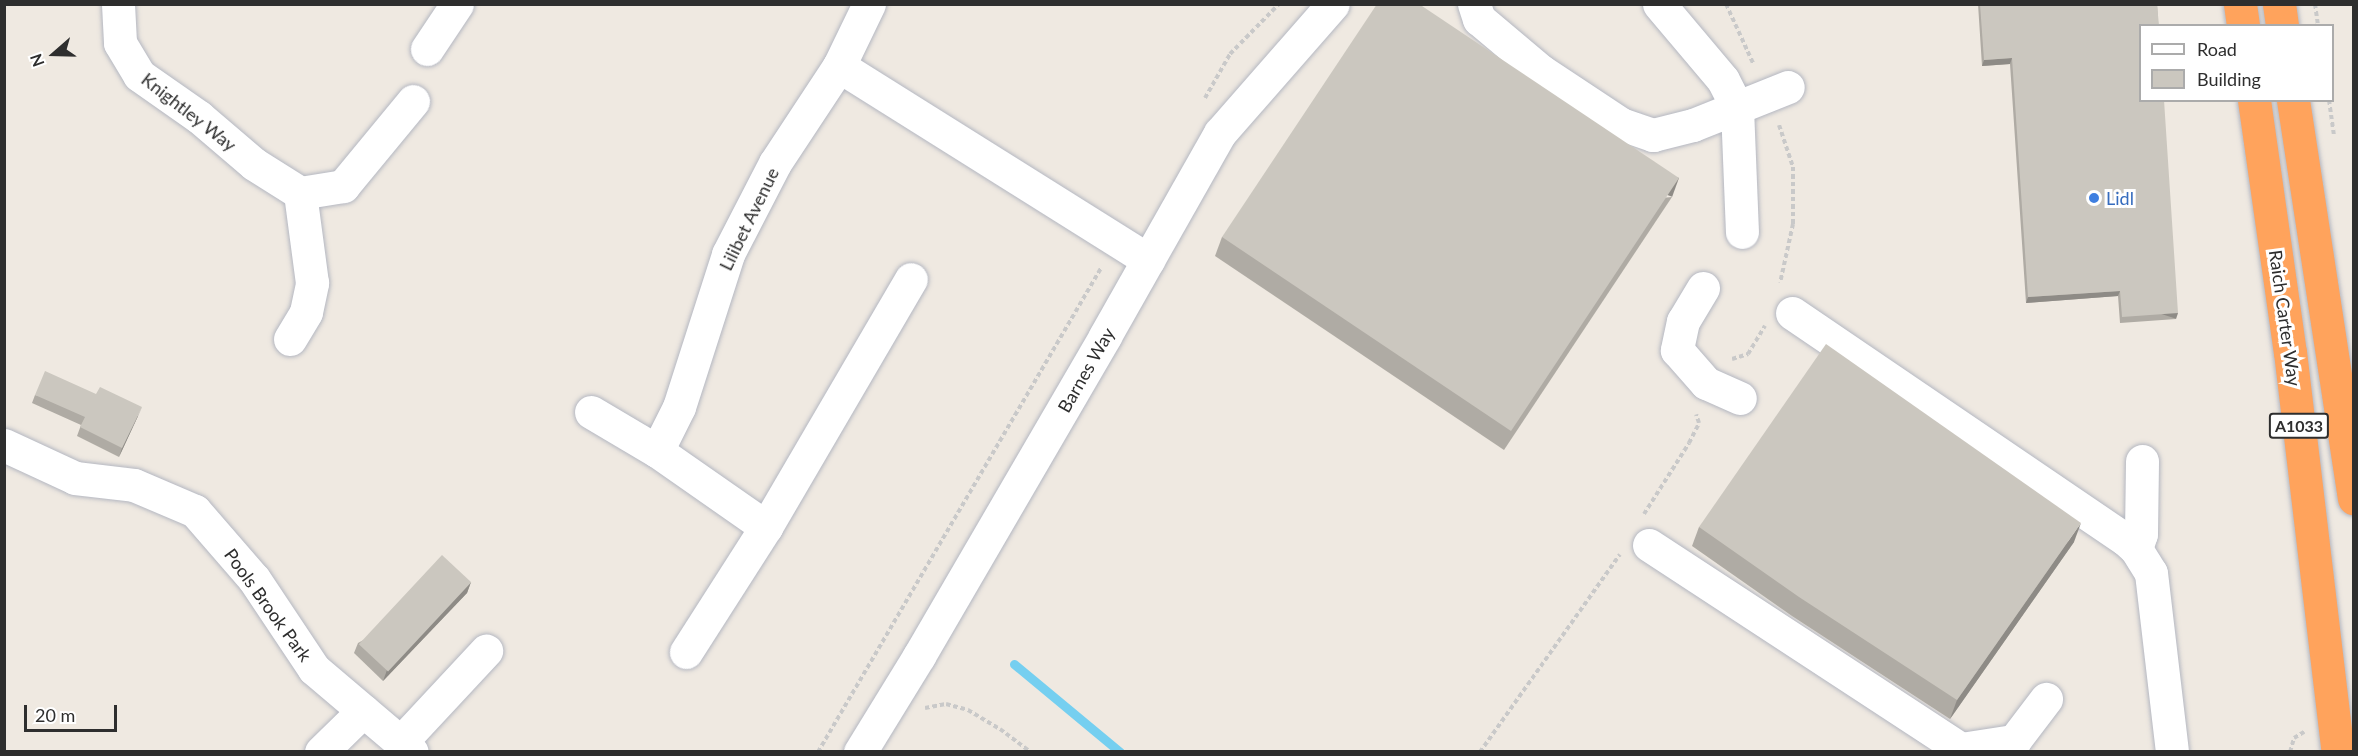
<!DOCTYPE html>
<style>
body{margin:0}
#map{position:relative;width:2358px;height:756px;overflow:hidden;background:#efe9e1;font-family:Lato,sans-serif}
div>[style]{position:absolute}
.stream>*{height:9px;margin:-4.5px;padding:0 4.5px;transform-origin:4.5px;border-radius:4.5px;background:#75cff0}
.path>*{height:4px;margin-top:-2px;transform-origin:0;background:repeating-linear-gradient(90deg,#c9c9c9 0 4.5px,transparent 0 7.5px)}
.roads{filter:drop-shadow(0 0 2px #b4b7c1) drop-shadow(0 0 2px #b4b7c1)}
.minor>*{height:33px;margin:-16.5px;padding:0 16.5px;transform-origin:16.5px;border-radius:16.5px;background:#fff}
.highway>*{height:33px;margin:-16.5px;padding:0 16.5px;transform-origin:16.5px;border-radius:16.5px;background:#ffa35c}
.wall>*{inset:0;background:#afaba4}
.shaded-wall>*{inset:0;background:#8e8b86;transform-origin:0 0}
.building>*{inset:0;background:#cbc7bf;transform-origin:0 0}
.dots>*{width:16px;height:16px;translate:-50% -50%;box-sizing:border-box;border:3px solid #fff;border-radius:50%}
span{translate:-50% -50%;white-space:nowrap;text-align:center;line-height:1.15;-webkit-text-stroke:6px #fff;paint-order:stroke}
.shield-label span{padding:2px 4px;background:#fff;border:2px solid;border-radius:4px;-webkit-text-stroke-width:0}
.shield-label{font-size:16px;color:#2e2e2e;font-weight:700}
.street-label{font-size:18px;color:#2e2e2e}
.shop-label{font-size:18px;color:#366cbe}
.left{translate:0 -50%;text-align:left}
.frame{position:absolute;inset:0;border:6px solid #2e2e2e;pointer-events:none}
.legend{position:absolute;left:2139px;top:24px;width:195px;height:78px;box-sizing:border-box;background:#fff;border:2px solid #ababab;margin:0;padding:8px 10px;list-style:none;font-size:18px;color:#2e2e2e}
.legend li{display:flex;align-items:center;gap:12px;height:30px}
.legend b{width:30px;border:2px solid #ababab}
.north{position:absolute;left:24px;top:24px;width:60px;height:60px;-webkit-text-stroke:4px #fff;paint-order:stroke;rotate:250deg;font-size:16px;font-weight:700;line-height:24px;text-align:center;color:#2e2e2e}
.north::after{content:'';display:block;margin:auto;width:21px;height:27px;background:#2e2e2e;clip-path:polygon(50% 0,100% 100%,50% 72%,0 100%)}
.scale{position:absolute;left:24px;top:705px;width:93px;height:27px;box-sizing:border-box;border:3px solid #2e2e2e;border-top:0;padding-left:8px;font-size:18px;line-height:21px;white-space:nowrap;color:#2e2e2e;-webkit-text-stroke:4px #fff;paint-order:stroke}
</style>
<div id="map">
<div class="stream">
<div style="left:1014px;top:664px;width:138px;rotate:39.7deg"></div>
</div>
<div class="path">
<div style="left:1726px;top:4px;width:65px;rotate:65.4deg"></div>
<div style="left:2315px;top:4px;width:22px;rotate:82deg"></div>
<div style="left:1205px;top:98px;width:51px;rotate:-60.4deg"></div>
<div style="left:1230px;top:54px;width:70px;rotate:-45.6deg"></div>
<div style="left:2329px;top:100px;width:35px;rotate:82deg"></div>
<div style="left:1779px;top:125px;width:44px;rotate:71.6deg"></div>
<div style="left:1793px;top:167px;width:57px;rotate:90deg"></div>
<div style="left:1793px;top:224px;width:60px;rotate:102.4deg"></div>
<div style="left:1732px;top:359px;width:17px;rotate:-17deg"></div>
<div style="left:1748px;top:354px;width:33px;rotate:-59deg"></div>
<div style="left:1644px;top:514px;width:84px;rotate:-57.6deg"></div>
<div style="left:1689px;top:443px;width:22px;rotate:-63deg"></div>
<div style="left:1699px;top:423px;width:9px;rotate:-108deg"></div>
<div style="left:925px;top:708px;width:21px;rotate:-11deg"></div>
<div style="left:946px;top:704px;width:23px;rotate:15deg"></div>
<div style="left:968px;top:710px;width:37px;rotate:31deg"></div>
<div style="left:1000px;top:729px;width:38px;rotate:37deg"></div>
<div style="left:818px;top:752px;width:561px;rotate:-59.68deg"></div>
<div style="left:1480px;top:752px;width:242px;rotate:-54.7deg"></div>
<div style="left:2290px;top:752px;width:15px;rotate:-74deg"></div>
<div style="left:2294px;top:738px;width:12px;rotate:-31deg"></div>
</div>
<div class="roads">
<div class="minor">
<div style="left:118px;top:4px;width:39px;rotate:87deg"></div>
<div style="left:120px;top:43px;width:37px;rotate:59deg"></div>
<div style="left:139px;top:75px;width:73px;rotate:35deg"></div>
<div style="left:199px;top:117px;width:72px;rotate:40.5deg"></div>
<div style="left:254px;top:164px;width:54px;rotate:32.2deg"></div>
<div style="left:1474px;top:4px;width:16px;rotate:72deg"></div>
<div style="left:1479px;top:19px;width:81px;rotate:40deg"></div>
<div style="left:1541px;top:71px;width:96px;rotate:33.5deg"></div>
<div style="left:1621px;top:124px;width:34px;rotate:19deg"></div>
<div style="left:1653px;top:135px;width:41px;rotate:-14deg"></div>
<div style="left:1693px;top:125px;width:102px;rotate:-21.8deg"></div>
<div style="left:1659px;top:4px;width:99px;rotate:49.9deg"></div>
<div style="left:1723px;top:80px;width:31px;rotate:63deg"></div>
<div style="left:1737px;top:108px;width:124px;rotate:87.7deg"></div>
<div style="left:427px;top:49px;width:54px;rotate:-56.3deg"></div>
<div style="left:839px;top:66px;width:365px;rotate:32.1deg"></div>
<div style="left:1703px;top:288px;width:39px;rotate:121deg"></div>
<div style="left:1683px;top:321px;width:30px;rotate:102deg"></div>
<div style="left:1677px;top:350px;width:44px;rotate:48.7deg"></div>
<div style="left:1706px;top:383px;width:37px;rotate:24deg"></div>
<div style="left:1792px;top:313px;width:402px;rotate:34.2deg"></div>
<div style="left:2125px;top:539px;width:15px;rotate:42deg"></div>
<div style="left:2136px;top:549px;width:28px;rotate:58deg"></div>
<div style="left:2151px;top:573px;width:179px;rotate:83.3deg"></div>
<div style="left:290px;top:339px;width:31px;rotate:-59deg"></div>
<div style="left:306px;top:312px;width:30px;rotate:-78deg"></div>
<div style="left:312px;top:283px;width:91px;rotate:-97.6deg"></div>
<div style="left:300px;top:193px;width:44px;rotate:-9.2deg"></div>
<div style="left:343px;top:186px;width:110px;rotate:-50.5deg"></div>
<div style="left:591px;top:412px;width:77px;rotate:30.6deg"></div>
<div style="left:657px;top:451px;width:133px;rotate:34.9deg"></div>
<div style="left:766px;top:527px;width:287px;rotate:-59.7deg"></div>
<div style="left:4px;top:445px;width:78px;rotate:24.9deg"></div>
<div style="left:75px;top:478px;width:59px;rotate:6.8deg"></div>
<div style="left:134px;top:485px;width:66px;rotate:23.1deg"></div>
<div style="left:195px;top:511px;width:90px;rotate:49.1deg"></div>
<div style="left:254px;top:579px;width:108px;rotate:56.3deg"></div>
<div style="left:314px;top:669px;width:128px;rotate:40.3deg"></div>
<div style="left:657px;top:451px;width:49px;rotate:-63.4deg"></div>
<div style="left:679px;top:407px;width:161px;rotate:-72.2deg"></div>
<div style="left:728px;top:254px;width:102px;rotate:-62.7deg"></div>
<div style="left:775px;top:163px;width:116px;rotate:-56.6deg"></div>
<div style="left:839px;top:66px;width:69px;rotate:-64.2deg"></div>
<div style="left:1649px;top:545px;width:373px;rotate:33.2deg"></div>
<div style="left:1961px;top:749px;width:54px;rotate:-8.6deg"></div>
<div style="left:2014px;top:741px;width:53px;rotate:-52.7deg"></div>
<div style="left:2136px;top:549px;width:16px;rotate:-72deg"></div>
<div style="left:2141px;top:534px;width:73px;rotate:-89.2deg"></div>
<div style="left:686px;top:652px;width:148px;rotate:-57.4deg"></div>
<div style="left:401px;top:742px;width:125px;rotate:-47deg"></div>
<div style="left:321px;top:752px;width:59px;rotate:-44.3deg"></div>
<div style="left:860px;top:752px;width:113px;rotate:-58.4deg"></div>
<div style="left:919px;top:656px;width:370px;rotate:-59.8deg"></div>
<div style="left:1105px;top:336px;width:233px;rotate:-60.5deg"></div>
<div style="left:1220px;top:133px;width:171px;rotate:-48.8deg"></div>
</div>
<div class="highway">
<div style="left:2240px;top:4px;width:22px;rotate:82deg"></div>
<div style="left:2279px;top:4px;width:22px;rotate:82deg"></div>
<div style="left:2254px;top:100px;width:255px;rotate:81.9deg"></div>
<div style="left:2290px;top:352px;width:403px;rotate:83.2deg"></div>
<div style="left:2293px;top:100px;width:403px;rotate:81.3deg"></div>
</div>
</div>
<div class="wall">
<div style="clip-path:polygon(1978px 4px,2157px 4px,2176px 319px,2120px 323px,2118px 296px,2026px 303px,2010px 64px,1982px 66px)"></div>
<div style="clip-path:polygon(1672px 197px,1504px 450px,1215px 256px,1222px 237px)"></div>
<div style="clip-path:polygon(35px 395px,138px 416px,119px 457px,77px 436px,81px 425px,32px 403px)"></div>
<div style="clip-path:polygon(1699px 527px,2074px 542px,1950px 719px,1792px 616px,1692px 546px)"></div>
<div style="clip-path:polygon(471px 582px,467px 593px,383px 681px,354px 653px,358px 643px)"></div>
</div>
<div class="shaded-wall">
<div style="clip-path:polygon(2012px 58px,2010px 64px,1982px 66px,1984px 60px)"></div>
<div style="left:1679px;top:178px;width:20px;height:304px;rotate:110deg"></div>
<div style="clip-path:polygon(2120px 291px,2118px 296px,2026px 303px,2028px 297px)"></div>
<div style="left:2178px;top:313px;width:6px;height:56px;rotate:108deg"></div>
<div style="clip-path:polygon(142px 407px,138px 416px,119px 457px,122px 448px)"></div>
<div style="clip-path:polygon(2081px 523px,2074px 542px,1950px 719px,1957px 700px)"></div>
<div style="clip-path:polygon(471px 582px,467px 593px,383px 681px,387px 670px)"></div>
</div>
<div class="building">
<div style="clip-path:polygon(1377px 4px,1419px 4px,1679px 178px,1511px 431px,1222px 237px)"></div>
<div style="clip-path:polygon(1980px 4px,2157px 4px,2159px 26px,2140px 26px,2140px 100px,2164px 100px,2178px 313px,2122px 317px,2120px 291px,2028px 297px,2012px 58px,1984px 60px)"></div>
<div style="clip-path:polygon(1826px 344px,2081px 523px,1957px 700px,1799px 597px,1699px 527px)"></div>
<div style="clip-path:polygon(45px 371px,96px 394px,100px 387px,142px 407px,122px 448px,80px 427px,85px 417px,35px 395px)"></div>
<div style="left:442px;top:555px;width:40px;height:122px;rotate:43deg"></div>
</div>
<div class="dots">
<div style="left:2094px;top:198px;background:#3f7fe0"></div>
</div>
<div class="shield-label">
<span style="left:2299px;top:426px">A1033</span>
</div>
<div class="street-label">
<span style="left:189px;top:112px;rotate:38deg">Knightley Way</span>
<span style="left:749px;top:219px;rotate:-64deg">Lilibet Avenue</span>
<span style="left:2285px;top:318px;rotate:82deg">Raich Carter Way</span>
<span style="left:1086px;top:370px;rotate:-60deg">Barnes Way</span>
<span style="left:268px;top:605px;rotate:54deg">Pools Brook Park</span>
</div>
<div class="shop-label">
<span class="left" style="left:2106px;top:198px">Lidl</span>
</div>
<div class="frame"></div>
<ul class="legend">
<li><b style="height:8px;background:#fff"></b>Road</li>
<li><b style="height:16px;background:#cbc7bf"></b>Building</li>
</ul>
<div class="north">N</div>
<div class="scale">20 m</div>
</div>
